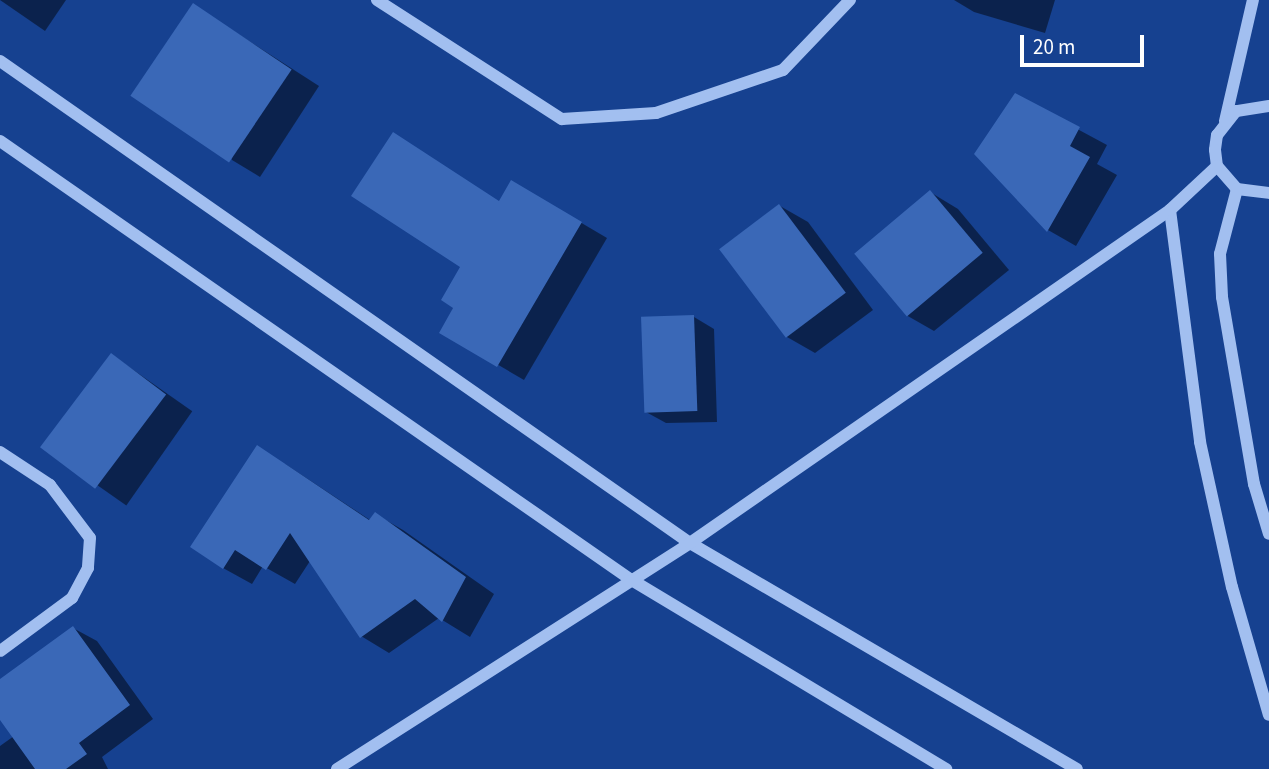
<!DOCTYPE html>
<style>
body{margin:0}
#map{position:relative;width:1269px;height:769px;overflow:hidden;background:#164190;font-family:"Source Sans 3",sans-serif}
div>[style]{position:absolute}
.shadow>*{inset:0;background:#0007;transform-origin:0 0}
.building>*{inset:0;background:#3a68b7;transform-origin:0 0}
.minor>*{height:12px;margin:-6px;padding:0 6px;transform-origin:6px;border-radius:6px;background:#a2bff0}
span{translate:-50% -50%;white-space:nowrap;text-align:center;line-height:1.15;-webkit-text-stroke:7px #164190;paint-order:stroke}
.scale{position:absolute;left:1020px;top:35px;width:124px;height:32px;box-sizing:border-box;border:4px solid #fff;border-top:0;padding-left:9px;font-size:21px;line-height:24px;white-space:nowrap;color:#fff;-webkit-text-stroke:5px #164190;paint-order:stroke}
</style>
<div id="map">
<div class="shadow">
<div style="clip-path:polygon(0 0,66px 0,45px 31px)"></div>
<div style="clip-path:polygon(954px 0,1055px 0,1045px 33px,974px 12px)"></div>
<div style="clip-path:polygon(193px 5px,319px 86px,260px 177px,232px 160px)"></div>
<div style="clip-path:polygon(1016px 96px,1107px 145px,1097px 164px,1117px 175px,1076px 246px,1048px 230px,976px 154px)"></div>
<div style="clip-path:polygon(512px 182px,607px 238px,524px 380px,442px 332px)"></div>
<div style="clip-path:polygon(930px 192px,958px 209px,1009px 270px,934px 331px,906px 315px)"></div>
<div style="clip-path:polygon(780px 206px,808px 222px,873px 310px,815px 353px,787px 337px)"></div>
<div style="clip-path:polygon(694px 317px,714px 329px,717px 422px,666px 423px,646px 412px)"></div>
<div style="left:112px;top:355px;width:98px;height:115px;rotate:35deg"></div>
<div style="clip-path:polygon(285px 464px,370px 520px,375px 514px,403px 530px,494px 594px,470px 637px,439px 618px,389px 653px,361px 636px,310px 561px,295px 584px,263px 566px,252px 584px,223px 568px)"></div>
<div style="clip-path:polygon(73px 628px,97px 641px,153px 719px,102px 757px,108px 769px,0 769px,0 746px,14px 736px,0 717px,0 681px)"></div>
</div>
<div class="building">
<div style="left:193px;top:3px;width:119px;height:112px;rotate:34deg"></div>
<div style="clip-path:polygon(1015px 93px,1080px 127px,1070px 146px,1090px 157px,1047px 232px,974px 154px)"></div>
<div style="clip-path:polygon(393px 132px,499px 201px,511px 180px,582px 222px,497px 367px,439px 333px,453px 308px,441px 300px,460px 267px,351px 196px)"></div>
<div style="left:930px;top:190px;width:82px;height:99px;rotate:50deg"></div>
<div style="left:779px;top:204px;width:111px;height:75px;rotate:53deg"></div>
<div style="left:694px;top:315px;width:96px;height:53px;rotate:88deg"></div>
<div style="left:111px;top:353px;width:69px;height:118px;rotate:37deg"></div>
<div style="clip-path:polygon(257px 445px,369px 520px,375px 512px,466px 577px,442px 622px,415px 599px,360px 638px,290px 533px,266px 570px,235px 550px,223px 569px,190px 547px)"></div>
<div style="clip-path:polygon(73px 626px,130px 705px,79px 743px,87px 754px,66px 769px,35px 769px,0 720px,0 679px)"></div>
</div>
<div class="minor">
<div style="left:377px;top:0;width:220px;rotate:32.8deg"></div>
<div style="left:562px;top:119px;width:94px;rotate:-3.7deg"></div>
<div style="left:656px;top:113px;width:134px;rotate:-18.7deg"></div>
<div style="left:783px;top:70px;width:97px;rotate:-46.3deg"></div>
<div style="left:0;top:61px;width:842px;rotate:34.94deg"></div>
<div style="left:690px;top:543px;width:448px;rotate:30.3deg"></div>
<div style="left:1269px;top:106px;width:33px;rotate:171deg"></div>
<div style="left:1236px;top:111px;width:31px;rotate:128deg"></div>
<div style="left:1217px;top:135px;width:15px;rotate:98deg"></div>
<div style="left:1215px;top:150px;width:16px;rotate:83deg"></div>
<div style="left:1217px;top:166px;width:30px;rotate:49deg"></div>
<div style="left:1237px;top:189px;width:32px;rotate:7deg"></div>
<div style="left:1225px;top:121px;width:124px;rotate:-77deg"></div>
<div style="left:0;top:141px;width:767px;rotate:34.81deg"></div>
<div style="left:630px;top:579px;width:369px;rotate:31deg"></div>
<div style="left:1237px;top:189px;width:67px;rotate:104.7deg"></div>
<div style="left:1220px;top:254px;width:43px;rotate:87.3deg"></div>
<div style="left:1222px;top:297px;width:190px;rotate:80.3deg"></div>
<div style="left:1254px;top:484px;width:52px;rotate:73.3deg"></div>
<div style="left:1170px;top:210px;width:234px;rotate:82.6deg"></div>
<div style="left:1200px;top:442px;width:148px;rotate:77.6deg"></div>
<div style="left:1232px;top:587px;width:133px;rotate:73.9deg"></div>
<div style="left:0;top:452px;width:60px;rotate:33.4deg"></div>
<div style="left:50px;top:485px;width:66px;rotate:53deg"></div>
<div style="left:90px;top:538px;width:30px;rotate:94deg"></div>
<div style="left:88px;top:568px;width:34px;rotate:118deg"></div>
<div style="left:72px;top:598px;width:89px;rotate:143.6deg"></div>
<div style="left:337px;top:769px;width:419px;rotate:-32.6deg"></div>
<div style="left:690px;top:543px;width:584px;rotate:-34.75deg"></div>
<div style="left:1170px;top:210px;width:64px;rotate:-43.1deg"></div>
</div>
<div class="scale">20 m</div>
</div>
